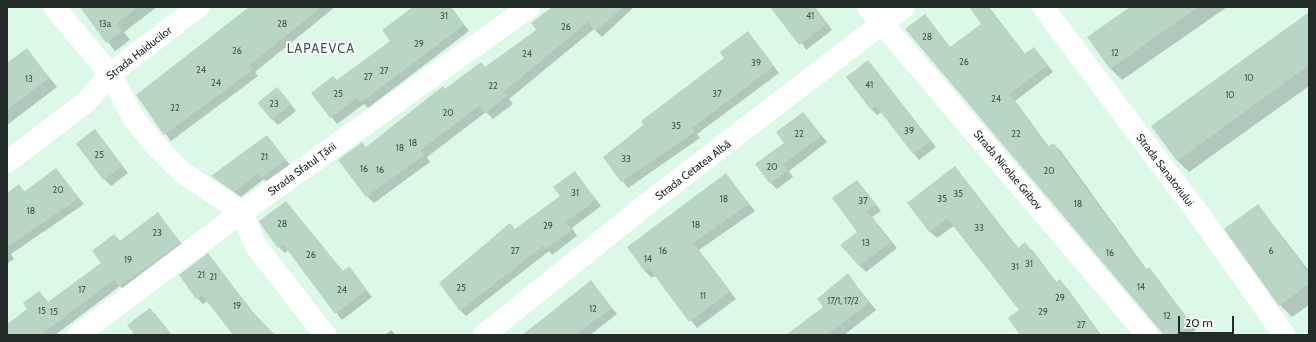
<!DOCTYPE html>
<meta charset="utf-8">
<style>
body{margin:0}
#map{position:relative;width:1316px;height:342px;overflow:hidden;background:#dcf9e8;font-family:Cabin,sans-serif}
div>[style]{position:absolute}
.shadow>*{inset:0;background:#0003}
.building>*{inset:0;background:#b9d6c5;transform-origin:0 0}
.street>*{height:22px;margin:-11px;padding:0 11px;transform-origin:11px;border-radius:11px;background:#fff}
span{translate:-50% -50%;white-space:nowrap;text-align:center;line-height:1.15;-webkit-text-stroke:3.5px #fefefe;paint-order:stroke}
.number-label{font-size:9px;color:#47564e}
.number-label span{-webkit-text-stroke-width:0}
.street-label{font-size:11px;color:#212c26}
.quarter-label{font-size:13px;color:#40594b;letter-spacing:1px}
.frame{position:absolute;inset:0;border:8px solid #212c26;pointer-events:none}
.scale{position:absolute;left:1178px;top:316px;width:56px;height:18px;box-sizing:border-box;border:2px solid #212c26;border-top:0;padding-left:5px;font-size:12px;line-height:14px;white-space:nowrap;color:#212c26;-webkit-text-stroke:3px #fefefe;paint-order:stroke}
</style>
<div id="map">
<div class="shadow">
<div style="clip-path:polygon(81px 7px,157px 7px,124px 32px,130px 40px,115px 51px)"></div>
<div style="clip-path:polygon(252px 7px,335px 7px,255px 72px,258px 76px,171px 141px,137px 95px)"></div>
<div style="clip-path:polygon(420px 7px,451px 7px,469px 31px,368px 108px,364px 104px,337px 124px,312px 93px,337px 81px,391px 41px)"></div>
<div style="clip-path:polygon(554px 7px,634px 7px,602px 37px,594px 29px,509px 99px,513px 104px,493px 119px,486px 112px,427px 157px,430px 162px,374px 203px,367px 196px,367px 148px,481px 63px,486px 68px,537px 30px)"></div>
<div style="clip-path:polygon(781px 7px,815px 7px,832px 30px,806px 50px)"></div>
<div style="clip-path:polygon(978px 7px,989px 7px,1025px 54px,1034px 48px,1053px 72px,1015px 101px,1049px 147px,1053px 144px,1060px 150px,1147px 270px,1155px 275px,1196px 330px,1189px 335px,1164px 335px,925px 15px,951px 48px,983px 24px)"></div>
<div style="clip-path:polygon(1131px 7px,1227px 7px,1122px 80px,1110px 68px)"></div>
<div style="clip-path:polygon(1309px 13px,1309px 86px,1189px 172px,1177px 160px)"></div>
<div style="clip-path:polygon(748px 32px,779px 73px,697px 134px,700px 138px,628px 188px,604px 157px,726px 58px)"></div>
<div style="clip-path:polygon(27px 50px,57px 87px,7px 125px,7px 65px)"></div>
<div style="clip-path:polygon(868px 62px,936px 147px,919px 160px,882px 112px,877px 115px,871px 109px)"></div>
<div style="clip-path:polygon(283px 94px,296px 111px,278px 125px,272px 119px)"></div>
<div style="clip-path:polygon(803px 113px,827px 142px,789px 171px,793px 177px,777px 189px,771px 183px)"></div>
<div style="clip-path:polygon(95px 130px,128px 173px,111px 186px,105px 180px)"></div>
<div style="clip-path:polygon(267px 137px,291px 166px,268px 184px,264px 179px,241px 197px,212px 176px)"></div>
<div style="clip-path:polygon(955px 168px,1019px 249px,1025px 244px,1033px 251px,1057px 283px,1060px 281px,1067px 288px,1101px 335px,1024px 335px,1020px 310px,955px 225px,937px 238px,929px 231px)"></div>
<div style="clip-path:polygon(56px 169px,84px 204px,11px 254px,14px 259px,7px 264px,7px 195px,19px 186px,25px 192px)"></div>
<div style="clip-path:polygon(575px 172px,601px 206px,572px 228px,577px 236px,552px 255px,549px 251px,466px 316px,460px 310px,516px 230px,561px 196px)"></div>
<div style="clip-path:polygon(726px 175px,755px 211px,699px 250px,736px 299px,697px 328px,656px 275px,652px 278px,645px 271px)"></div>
<div style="clip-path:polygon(857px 181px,881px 211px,872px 217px,897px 248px,866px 272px,859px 265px)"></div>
<div style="clip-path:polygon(286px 202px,343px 272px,349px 268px,372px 297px,342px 320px,288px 250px,285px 253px,279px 247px)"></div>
<div style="clip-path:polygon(1258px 205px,1309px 271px,1309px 305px,1292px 317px,1280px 305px)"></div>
<div style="clip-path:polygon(158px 214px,186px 249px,126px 292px,120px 286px,55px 335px,7px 335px,7px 325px,29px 309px,39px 292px,49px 303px,102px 263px,114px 235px,121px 242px)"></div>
<div style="clip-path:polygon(208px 254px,256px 316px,274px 335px,243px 335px,208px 301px,203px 304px,197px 298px)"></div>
<div style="clip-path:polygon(848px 275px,876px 310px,844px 335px,788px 335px,824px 307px)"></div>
<div style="clip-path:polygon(591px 282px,617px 314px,590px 335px,522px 335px)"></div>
<div style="clip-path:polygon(150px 309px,156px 315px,172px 335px,136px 335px)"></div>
<div style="clip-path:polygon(391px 330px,396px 335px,385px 335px)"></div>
</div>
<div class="building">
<div style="clip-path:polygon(80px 7px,138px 7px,117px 23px,123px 31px,106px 43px)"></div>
<div style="clip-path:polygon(249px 7px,321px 7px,250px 65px,253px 70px,164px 135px,136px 95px)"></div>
<div style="clip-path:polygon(413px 7px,450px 7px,464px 25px,361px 102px,357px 98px,330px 118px,311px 93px,333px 76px,337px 80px,390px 41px,382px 30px)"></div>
<div style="clip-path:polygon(552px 7px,624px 7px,595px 31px,588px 22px,503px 92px,507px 96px,485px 113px,480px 105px,421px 150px,424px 155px,366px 197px,338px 160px,362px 142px,366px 147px,443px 86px,445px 89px,481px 62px,485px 67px,536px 30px,531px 23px)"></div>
<div style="clip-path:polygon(770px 7px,815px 7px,827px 24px,799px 45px)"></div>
<div style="clip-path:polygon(969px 7px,989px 7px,1024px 54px,1034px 47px,1048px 65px,1009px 94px,1048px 147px,1053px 143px,1146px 270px,1149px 267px,1190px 323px,1174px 335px,1164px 335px,905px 29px,925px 14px,950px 47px,981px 24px)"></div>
<div style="clip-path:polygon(1130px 7px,1198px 7px,1110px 69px,1087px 37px)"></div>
<div style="clip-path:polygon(1309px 12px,1309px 65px,1177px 161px,1151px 126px)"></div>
<div style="clip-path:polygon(748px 31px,774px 66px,692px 128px,695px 132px,621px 182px,603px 157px,644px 125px,641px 121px,724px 58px,720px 52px)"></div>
<div style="clip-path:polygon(27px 48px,49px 78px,7px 110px,7px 63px)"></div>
<div style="clip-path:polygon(868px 60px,931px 141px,913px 154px,876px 106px,871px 110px,846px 77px)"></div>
<div style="left:277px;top:87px;width:22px;height:25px;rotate:51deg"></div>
<div style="clip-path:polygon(803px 112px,822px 136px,783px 164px,788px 170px,770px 184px,755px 164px,784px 143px,776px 132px)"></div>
<div style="left:95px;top:129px;width:46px;height:24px;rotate:53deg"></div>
<div style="clip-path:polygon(267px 135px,286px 160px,261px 178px,258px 174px,234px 192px,211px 176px)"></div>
<div style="clip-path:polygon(955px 166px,1018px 248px,1025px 242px,1056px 282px,1060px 279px,1100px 335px,1020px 335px,1008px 318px,1019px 310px,947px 218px,929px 232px,907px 203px)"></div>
<div style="clip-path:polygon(56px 168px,79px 198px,7px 247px,7px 193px,19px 184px,24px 192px)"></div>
<div style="clip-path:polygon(575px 171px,596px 200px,566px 222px,572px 230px,546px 249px,543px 246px,460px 311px,439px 283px,510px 223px,515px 229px,560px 196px,553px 187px)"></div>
<div style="clip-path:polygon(726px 173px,749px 204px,693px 243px,730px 291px,689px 322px,649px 268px,645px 272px,627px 247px)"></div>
<div style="clip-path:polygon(857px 180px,876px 204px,867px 211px,891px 242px,859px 266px,840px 245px,857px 232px,832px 198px)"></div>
<div style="clip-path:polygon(286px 201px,343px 271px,349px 266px,367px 290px,335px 314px,283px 244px,278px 248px,261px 225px,259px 221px)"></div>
<div style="clip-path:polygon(1258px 204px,1309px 274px,1309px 284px,1279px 306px,1224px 229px)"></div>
<div style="clip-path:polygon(158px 212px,180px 243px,119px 287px,114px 280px,40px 335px,7px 335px,7px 324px,27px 309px,23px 303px,39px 291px,48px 302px,101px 263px,92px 251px,114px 234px,120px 241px)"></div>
<div style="clip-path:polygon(208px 253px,250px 309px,275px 335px,233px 335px,202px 295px,196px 299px,179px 275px)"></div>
<div style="clip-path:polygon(848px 273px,869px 303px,827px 335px,786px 335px,823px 307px,817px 299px)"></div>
<div style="clip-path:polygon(591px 280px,612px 308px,575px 335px,523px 335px)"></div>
<div style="clip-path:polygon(150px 308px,171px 335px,135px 335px,127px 325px)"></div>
</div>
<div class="street">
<div style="left:54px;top:7px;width:87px;rotate:50.1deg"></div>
<div style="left:110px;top:74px;width:51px;rotate:61.9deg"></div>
<div style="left:134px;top:119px;width:32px;rotate:51deg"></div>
<div style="left:154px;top:144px;width:41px;rotate:45deg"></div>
<div style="left:183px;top:173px;width:71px;rotate:33.5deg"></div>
<div style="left:242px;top:212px;width:37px;rotate:68deg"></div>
<div style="left:256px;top:246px;width:113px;rotate:52.2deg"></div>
<div style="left:868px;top:7px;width:431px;rotate:49.6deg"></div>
<div style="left:1043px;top:7px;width:266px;rotate:53.1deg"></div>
<div style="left:1203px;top:220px;width:141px;rotate:54.8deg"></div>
<div style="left:7px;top:162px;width:99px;rotate:-37.2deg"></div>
<div style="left:86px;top:102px;width:37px;rotate:-49deg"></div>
<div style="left:110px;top:74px;width:111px;rotate:-37.3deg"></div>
<div style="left:78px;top:335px;width:205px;rotate:-36.9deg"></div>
<div style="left:242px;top:212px;width:353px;rotate:-35.5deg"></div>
<div style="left:484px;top:335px;width:204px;rotate:-38.8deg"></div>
<div style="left:643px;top:207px;width:329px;rotate:-37.5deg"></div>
</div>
<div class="number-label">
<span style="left:444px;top:16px">31</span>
<span style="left:810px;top:16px">41</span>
<span style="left:105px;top:24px">13a</span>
<span style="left:282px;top:24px">28</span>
<span style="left:566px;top:27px">26</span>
<span style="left:927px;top:37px">28</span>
<span style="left:419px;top:44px">29</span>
<span style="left:237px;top:51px">26</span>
<span style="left:1115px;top:53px">12</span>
<span style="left:527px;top:54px">24</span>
<span style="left:964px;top:62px">26</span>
<span style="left:756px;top:63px">39</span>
<span style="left:201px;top:70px">24</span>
<span style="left:384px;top:71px">27</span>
<span style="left:368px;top:77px">27</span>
<span style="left:1249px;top:78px">10</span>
<span style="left:29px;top:79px">13</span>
<span style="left:216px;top:83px">24</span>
<span style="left:869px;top:85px">41</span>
<span style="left:493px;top:86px">22</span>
<span style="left:338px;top:94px">25</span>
<span style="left:717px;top:94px">37</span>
<span style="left:1230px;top:95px">10</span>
<span style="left:996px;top:99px">24</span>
<span style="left:274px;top:104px">23</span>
<span style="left:175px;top:108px">22</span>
<span style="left:448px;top:113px">20</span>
<span style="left:676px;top:126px">35</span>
<span style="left:909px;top:131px">39</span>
<span style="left:799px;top:134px">22</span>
<span style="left:1016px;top:134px">22</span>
<span style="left:413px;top:143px">18</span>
<span style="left:400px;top:148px">18</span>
<span style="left:99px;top:155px">25</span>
<span style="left:264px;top:157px">21</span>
<span style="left:626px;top:159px">33</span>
<span style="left:772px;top:167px">20</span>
<span style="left:364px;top:169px">16</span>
<span style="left:380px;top:170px">16</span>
<span style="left:1049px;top:171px">20</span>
<span style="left:58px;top:190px">20</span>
<span style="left:575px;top:193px">31</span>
<span style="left:958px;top:194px">35</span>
<span style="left:724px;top:199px">18</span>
<span style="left:942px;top:199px">35</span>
<span style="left:863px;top:201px">37</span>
<span style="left:1078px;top:204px">18</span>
<span style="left:31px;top:211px">18</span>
<span style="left:282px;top:224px">28</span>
<span style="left:696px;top:225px">18</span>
<span style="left:548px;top:226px">29</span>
<span style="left:979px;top:228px">33</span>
<span style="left:157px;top:233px">23</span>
<span style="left:866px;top:243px">13</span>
<span style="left:515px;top:251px">27</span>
<span style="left:663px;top:251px">16</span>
<span style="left:1271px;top:251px">6</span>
<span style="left:1110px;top:253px">16</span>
<span style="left:311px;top:255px">26</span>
<span style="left:648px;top:259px">14</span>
<span style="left:128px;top:260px">19</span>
<span style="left:1029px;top:264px">31</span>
<span style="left:1015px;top:267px">31</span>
<span style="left:201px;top:275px">21</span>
<span style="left:213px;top:277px">21</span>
<span style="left:1141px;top:287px">14</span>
<span style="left:461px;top:288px">25</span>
<span style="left:82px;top:290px">17</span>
<span style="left:342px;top:290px">24</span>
<span style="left:703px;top:296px">11</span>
<span style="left:1060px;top:298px">29</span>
<span style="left:843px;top:301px">17/1, 17/2</span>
<span style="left:237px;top:306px">19</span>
<span style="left:593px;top:309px">12</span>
<span style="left:42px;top:311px">15</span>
<span style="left:54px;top:312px">15</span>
<span style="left:1043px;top:312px">29</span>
<span style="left:1167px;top:316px">12</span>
<span style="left:1081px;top:325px">27</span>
</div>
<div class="street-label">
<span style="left:139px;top:53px;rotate:-38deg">Strada Haiducilor</span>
<span style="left:302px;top:169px;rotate:-36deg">Strada Sfatul Țării</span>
<span style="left:693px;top:170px;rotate:-37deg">Strada Cetatea Albă</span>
<span style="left:1008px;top:170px;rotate:50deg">Strada Nicolae Gribov</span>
<span style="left:1165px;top:170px;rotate:53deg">Strada Sanatoriului</span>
</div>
<div class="quarter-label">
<span style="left:321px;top:48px">LAPAEVCA</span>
</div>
<div class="frame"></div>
<div class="scale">20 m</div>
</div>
